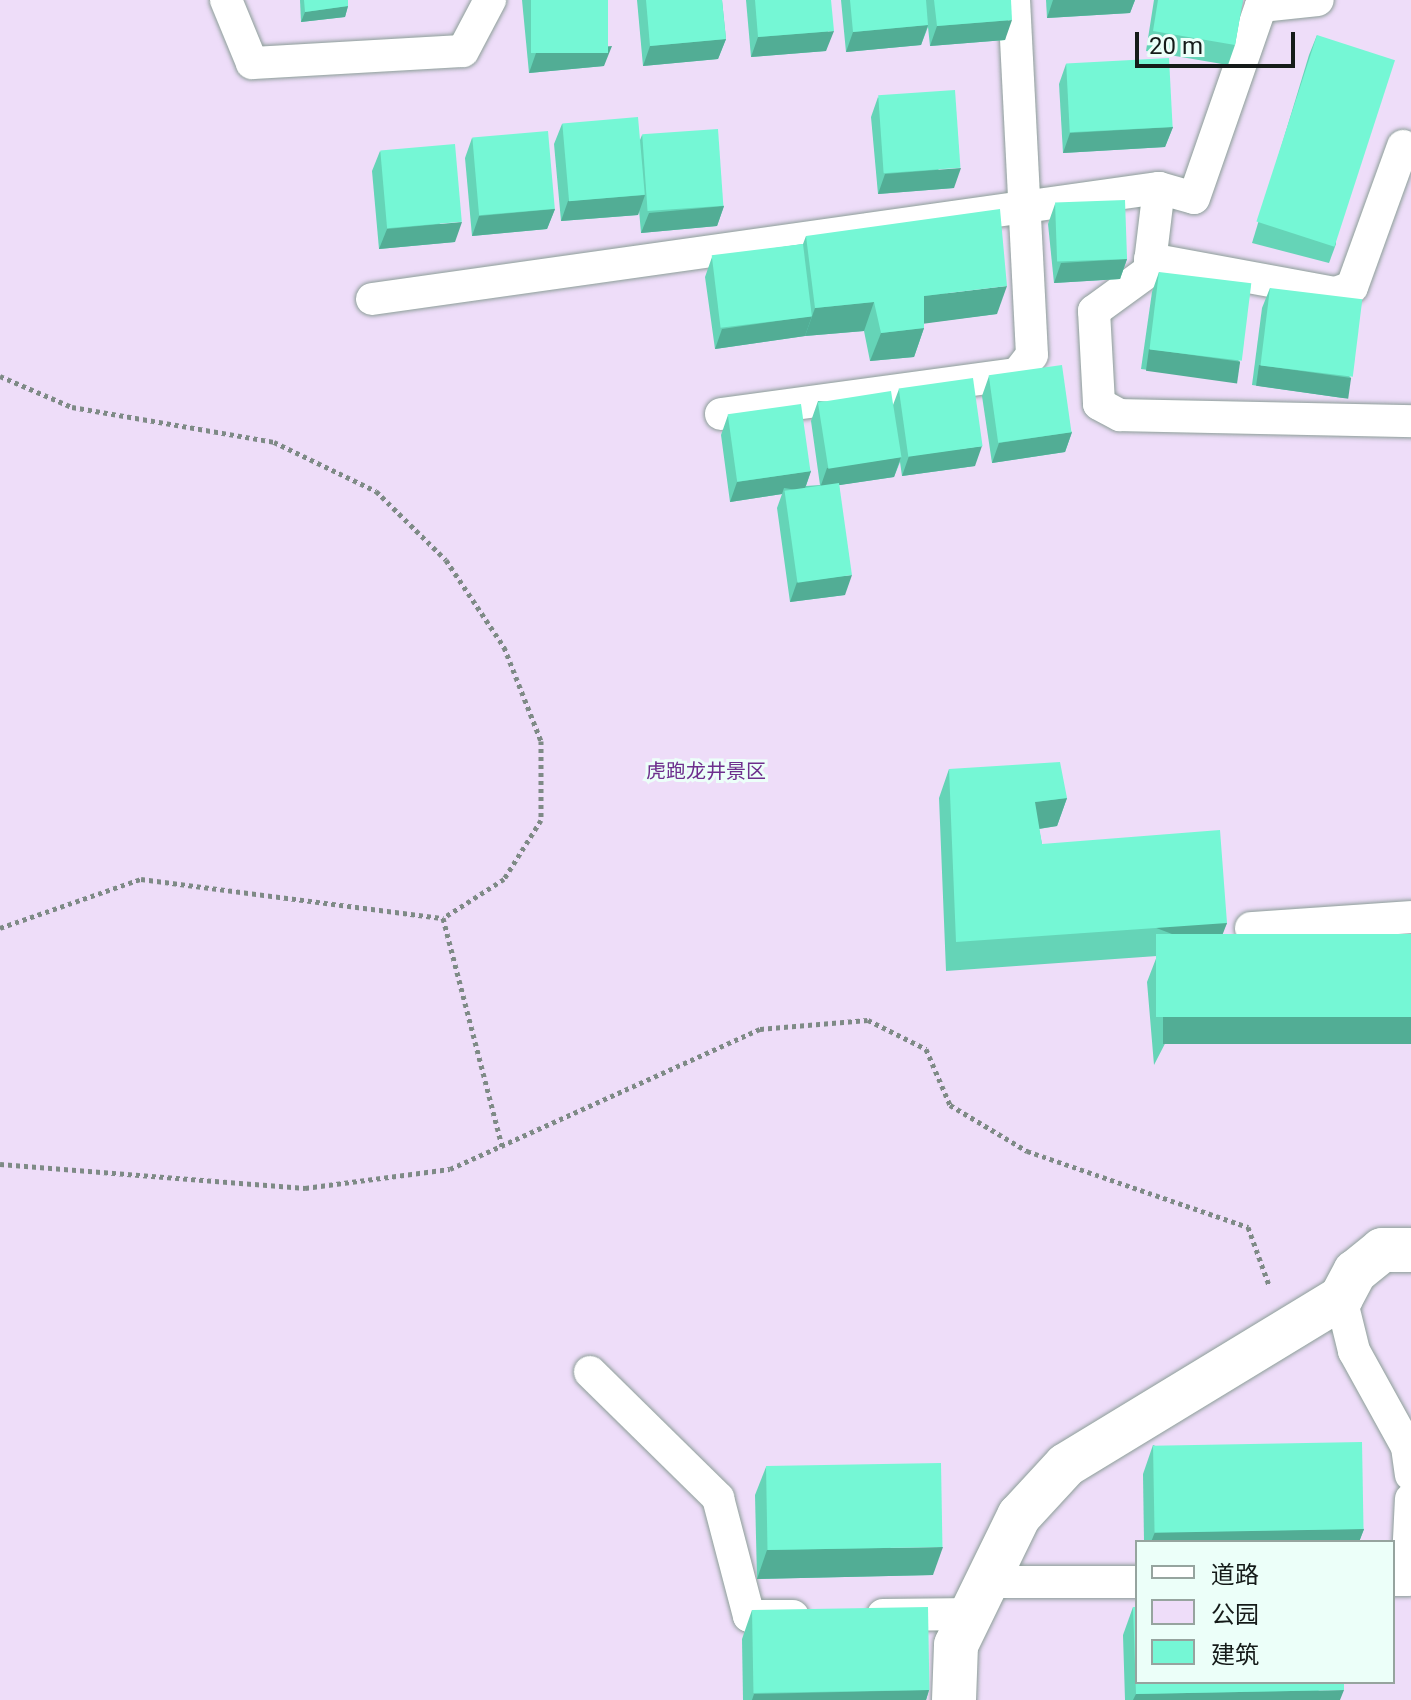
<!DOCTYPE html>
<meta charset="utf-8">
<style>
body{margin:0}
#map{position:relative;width:1411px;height:1700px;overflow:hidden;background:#ecfff9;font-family:Roboto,"Noto Sans SC",sans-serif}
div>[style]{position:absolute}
.green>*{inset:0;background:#eeddf9}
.path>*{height:5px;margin-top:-2.5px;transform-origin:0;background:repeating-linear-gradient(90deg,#7e8a86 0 4px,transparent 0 8px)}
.roads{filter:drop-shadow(0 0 2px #8c9e98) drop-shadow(0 0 2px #8c9e98)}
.service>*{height:32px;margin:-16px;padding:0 16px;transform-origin:16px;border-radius:16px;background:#fff}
.minor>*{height:44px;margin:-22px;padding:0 22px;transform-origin:22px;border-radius:22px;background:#fff}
.wall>*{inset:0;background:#65d4b7}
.shaded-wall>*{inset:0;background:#52ad95;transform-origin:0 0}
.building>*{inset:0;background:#75f7d5;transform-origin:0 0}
span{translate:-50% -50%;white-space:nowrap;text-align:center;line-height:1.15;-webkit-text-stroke:6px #ecfff9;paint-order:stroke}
.park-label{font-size:20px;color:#6d2f8d}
.legend{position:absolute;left:1135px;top:1540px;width:260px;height:144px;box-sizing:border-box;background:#ecfff9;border:2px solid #96a49f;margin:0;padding:10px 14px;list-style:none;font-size:24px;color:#151b19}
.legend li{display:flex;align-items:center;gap:16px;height:40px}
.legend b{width:40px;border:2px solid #96a49f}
.scale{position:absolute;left:1135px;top:32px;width:160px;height:36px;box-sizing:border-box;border:4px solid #151b19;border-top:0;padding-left:10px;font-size:24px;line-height:28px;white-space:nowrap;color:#151b19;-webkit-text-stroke:6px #ecfff9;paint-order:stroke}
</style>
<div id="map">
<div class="green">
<div style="clip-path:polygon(evenodd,0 0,1411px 0,1411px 1700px,0 1700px,0 0,1137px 1542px,1393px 1542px,1393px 1682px,1137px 1682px,1137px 1542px)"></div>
</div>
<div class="path">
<div style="left:0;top:376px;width:78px;rotate:23.3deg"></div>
<div style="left:72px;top:407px;width:205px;rotate:9.8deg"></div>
<div style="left:274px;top:442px;width:113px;rotate:25.7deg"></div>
<div style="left:376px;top:491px;width:98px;rotate:44.6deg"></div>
<div style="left:446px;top:560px;width:105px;rotate:56.3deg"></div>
<div style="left:504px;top:647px;width:101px;rotate:68.5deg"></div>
<div style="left:541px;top:741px;width:79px;rotate:90deg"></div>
<div style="left:541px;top:820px;width:70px;rotate:122.1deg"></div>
<div style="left:504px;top:879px;width:72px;rotate:147.4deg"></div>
<div style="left:443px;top:918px;width:236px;rotate:75.5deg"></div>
<div style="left:0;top:928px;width:149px;rotate:-19.2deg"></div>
<div style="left:141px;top:879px;width:305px;rotate:7.4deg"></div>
<div style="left:0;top:1164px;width:306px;rotate:4.5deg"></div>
<div style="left:305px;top:1188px;width:146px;rotate:-7.5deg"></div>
<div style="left:450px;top:1169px;width:340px;rotate:-24.3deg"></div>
<div style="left:760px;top:1029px;width:108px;rotate:-4.8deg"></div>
<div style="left:868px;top:1020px;width:65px;rotate:26.6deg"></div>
<div style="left:926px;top:1049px;width:61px;rotate:66.8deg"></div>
<div style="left:950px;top:1105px;width:90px;rotate:30.9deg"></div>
<div style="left:1027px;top:1151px;width:234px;rotate:19deg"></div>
<div style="left:1248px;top:1227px;width:62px;rotate:70.1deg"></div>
</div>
<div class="roads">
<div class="service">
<div style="left:226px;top:0;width:68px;rotate:67.6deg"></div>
<div style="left:252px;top:63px;width:211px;rotate:-3.3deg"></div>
<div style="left:463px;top:51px;width:58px;rotate:-62.1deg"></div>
<div style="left:1159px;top:188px;width:84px;rotate:96.9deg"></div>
<div style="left:1149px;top:271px;width:68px;rotate:144deg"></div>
<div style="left:1094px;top:311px;width:93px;rotate:86.9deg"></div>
<div style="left:1099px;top:404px;width:24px;rotate:28deg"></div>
<div style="left:1120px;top:415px;width:291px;rotate:1.2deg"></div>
<div style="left:1150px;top:259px;width:189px;rotate:10.4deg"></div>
<div style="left:1336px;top:293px;width:17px;rotate:-21deg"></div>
<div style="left:1352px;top:287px;width:150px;rotate:-70.1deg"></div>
<div style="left:372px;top:299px;width:795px;rotate:-8.03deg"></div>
<div style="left:1159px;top:188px;width:36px;rotate:16deg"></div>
<div style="left:1194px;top:198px;width:203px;rotate:-70.8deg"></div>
<div style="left:1261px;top:6px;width:57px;rotate:-6deg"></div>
<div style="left:721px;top:414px;width:299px;rotate:-7.7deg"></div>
<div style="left:1017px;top:374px;width:24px;rotate:-52deg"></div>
<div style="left:1032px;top:355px;width:355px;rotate:-92.9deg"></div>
<div style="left:1251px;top:928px;width:160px;rotate:-3.9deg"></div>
<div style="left:1341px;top:1298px;width:55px;rotate:76.2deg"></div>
<div style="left:1354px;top:1351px;width:110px;rotate:61.1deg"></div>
<div style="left:1407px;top:1447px;width:28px;rotate:82deg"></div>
<div style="left:590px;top:1372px;width:180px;rotate:44.5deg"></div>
<div style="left:718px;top:1498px;width:122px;rotate:75.3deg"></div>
<div style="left:749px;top:1616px;width:44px"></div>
<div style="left:1393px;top:1580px;width:14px"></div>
<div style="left:1407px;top:1580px;width:81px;rotate:-87.2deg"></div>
<div style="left:988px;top:1582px;width:149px"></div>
<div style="left:883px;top:1615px;width:89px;rotate:-0.6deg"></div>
</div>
<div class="minor">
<div style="left:954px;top:1700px;width:55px;rotate:-87.9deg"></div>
<div style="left:956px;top:1645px;width:144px;rotate:-64deg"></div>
<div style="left:1019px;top:1516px;width:69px;rotate:-47.3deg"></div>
<div style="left:1066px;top:1465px;width:322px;rotate:-31.3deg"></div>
<div style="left:1341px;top:1298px;width:30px;rotate:-62deg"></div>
<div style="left:1355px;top:1272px;width:35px;rotate:-39deg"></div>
<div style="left:1382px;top:1250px;width:29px"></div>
</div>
</div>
<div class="wall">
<div style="clip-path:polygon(300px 0,348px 0,348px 6px,345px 17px,301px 22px)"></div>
<div style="clip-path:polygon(522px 0,608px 0,604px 66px,529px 73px)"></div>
<div style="clip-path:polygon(637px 0,722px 0,726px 39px,718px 59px,643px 66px)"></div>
<div style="clip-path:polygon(746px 0,831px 0,826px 51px,751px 57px)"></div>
<div style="clip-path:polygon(841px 0,1011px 0,1005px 40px,930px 46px,928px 27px,921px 45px,846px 52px)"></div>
<div style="clip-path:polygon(1046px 0,1135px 0,1130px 13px,1047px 18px)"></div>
<div style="clip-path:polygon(1154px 0,1243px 0,1235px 45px,1228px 65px,1146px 51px)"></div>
<div style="clip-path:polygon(1317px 35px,1336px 244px,1329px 263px,1252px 243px,1309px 55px)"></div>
<div style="clip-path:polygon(1066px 64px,1173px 127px,1165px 147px,1063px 153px,1059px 84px)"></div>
<div style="clip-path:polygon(878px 97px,954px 188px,878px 194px,871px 117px)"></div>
<div style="clip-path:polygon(562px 124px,640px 140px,642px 135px,724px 206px,717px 226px,641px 233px,639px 210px,638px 215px,561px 221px,554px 144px)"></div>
<div style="clip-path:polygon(472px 138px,555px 209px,547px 229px,472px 236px,465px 158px)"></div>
<div style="clip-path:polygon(380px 151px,455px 242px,379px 249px,372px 171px)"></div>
<div style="clip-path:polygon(1055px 204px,1127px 259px,1120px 279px,1054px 283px,1048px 224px)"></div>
<div style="clip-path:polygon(806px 236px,997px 314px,924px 323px,924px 328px,914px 357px,870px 361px,864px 331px,805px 336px,715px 349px,705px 277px,712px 257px,803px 244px)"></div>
<div style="clip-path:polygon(1159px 272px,1240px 362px,1233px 382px,1141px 369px,1152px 292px)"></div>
<div style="clip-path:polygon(1270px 288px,1351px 378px,1343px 398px,1252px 385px,1262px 308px)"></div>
<div style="clip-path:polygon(989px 376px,1072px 432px,1065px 452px,992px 463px,982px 396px)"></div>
<div style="clip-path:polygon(899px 389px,975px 466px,902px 476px,900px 462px,894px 477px,839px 485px,845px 595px,790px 602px,777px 508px,782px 494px,730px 502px,721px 435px,728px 415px,811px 471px,806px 486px,820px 485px,811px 421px,818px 401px,893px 405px)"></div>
<div style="clip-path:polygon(949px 769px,1067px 798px,1057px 826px,1039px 829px,1042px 844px,1227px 923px,1154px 1065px,1147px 982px,1157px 956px,946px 971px,939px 798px)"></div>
<div style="clip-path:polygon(1153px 1445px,1364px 1529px,1359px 1542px,1144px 1542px,1143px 1474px)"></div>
<div style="clip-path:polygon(766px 1467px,933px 1575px,757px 1579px,755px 1495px)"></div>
<div style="clip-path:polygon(1133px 1607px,1340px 1700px,1125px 1700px,1123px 1635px)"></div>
<div style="clip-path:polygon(752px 1610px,929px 1690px,926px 1700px,743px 1700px,742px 1639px)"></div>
</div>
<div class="shaded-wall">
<div style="clip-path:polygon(1053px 0,1135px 0,1130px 13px,1047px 18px)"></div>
<div style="clip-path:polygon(348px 6px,345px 17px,301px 22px,305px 12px)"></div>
<div style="clip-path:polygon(1012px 20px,1005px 40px,930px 46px,937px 26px)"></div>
<div style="clip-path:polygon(928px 25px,921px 45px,846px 52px,853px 32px)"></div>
<div style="clip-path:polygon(834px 31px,826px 51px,751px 57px,758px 37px)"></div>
<div style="clip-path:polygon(726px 39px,718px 59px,643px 66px,650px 46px)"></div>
<div style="clip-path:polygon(612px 46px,604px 66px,529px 73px,536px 53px)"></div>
<div style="clip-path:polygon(1173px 127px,1165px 147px,1063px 153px,1070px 133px)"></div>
<div style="clip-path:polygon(961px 168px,954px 188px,878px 194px,885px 174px)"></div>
<div style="clip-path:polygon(645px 195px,638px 215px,561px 221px,568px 201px)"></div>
<div style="clip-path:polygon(724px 206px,717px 226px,641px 233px,649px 213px)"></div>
<div style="clip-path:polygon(555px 209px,547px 229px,472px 236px,479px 216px)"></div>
<div style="clip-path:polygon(462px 222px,455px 242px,379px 249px,387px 229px)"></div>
<div style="clip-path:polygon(1127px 259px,1120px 279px,1054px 283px,1061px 263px)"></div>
<div style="clip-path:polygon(1007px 286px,997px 314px,914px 325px,924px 296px)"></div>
<div style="clip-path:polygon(874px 302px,864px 331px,805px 336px,815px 308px)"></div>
<div style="clip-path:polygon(812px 316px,805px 336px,715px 349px,722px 329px)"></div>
<div style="clip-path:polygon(924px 328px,914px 357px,870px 361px,881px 333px)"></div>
<div style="left:1149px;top:349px;width:92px;height:22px;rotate:8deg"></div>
<div style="left:1259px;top:365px;width:93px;height:21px;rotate:8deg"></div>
<div style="clip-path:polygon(1072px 432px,1065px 452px,992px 463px,999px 443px)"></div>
<div style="clip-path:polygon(982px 446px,975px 466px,902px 476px,909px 456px)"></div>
<div style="clip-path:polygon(901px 457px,894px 477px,820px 488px,827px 468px)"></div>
<div style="clip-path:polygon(811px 471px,804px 491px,784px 488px,782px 494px,730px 502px,737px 482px)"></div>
<div style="clip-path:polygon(852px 575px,845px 595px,790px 602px,797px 582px)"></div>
<div style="clip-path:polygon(1067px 798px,1057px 826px,1025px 831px,1035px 802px)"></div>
<div style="left:1227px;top:923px;width:30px;height:272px;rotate:111deg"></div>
<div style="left:1411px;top:1017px;width:27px;height:248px;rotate:90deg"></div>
<div style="clip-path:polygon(1364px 1529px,1359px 1542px,1151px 1542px,1155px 1532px)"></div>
<div style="clip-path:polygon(943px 1547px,933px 1575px,757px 1579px,767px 1550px)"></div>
<div style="clip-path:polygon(929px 1690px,926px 1700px,752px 1700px,754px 1694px)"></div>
<div style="clip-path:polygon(1344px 1690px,1340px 1700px,1133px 1700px,1136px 1694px)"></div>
</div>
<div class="building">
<div style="clip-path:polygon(304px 0,348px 0,348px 6px,305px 12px)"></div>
<div style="left:531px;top:0;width:77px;height:53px"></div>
<div style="clip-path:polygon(646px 0,722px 0,726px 39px,650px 46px)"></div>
<div style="clip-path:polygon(755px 0,831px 0,834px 31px,758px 37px)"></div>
<div style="clip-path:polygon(850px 0,926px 0,928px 25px,853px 32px)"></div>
<div style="clip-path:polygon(934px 0,1011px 0,1012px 20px,937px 26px)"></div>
<div style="clip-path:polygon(1158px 0,1243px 0,1235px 45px,1153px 31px)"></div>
<div style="left:1317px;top:35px;width:82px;height:196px;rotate:18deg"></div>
<div style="left:1169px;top:58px;width:69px;height:103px;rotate:87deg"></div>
<div style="left:955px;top:90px;width:78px;height:77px;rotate:86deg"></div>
<div style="left:638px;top:117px;width:78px;height:76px;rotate:85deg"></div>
<div style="left:718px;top:129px;width:77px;height:76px;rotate:86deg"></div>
<div style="left:548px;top:131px;width:78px;height:76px;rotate:85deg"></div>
<div style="left:455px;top:144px;width:78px;height:75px;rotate:85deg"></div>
<div style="left:1125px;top:200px;width:59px;height:70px;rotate:88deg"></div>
<div style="clip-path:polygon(1000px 209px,1007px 286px,924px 296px,924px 328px,881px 333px,874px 302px,815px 308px,806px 236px)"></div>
<div style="left:803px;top:244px;width:73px;height:92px;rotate:83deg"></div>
<div style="left:1159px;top:272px;width:93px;height:78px;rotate:7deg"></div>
<div style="left:1270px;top:288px;width:93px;height:78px;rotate:7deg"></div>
<div style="left:1062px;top:365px;width:68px;height:74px;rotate:82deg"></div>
<div style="left:973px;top:378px;width:69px;height:75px;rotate:82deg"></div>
<div style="left:891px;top:391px;width:67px;height:74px;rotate:81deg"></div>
<div style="left:801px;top:404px;width:68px;height:74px;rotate:82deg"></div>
<div style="left:839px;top:483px;width:93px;height:55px;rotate:82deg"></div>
<div style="clip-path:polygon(1060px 762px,1067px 798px,1035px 802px,1042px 844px,1220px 830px,1227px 923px,956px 942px,949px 769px)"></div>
<div style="left:1411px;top:934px;width:83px;height:255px;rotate:90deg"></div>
<div style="left:1362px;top:1442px;width:87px;height:209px;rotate:89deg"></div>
<div style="left:941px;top:1463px;width:84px;height:175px;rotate:89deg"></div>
<div style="left:928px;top:1607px;width:83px;height:176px;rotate:89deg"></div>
<div style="clip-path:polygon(1133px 1607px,1137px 1607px,1137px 1682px,1344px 1682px,1344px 1690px,1136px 1694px)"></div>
</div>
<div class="park-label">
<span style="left:706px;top:771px">虎跑龙井景区</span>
</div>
<ul class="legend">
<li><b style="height:10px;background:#fff"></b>道路</li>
<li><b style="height:22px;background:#eeddf9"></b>公园</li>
<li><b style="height:22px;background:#75f7d5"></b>建筑</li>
</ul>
<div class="scale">20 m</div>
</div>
